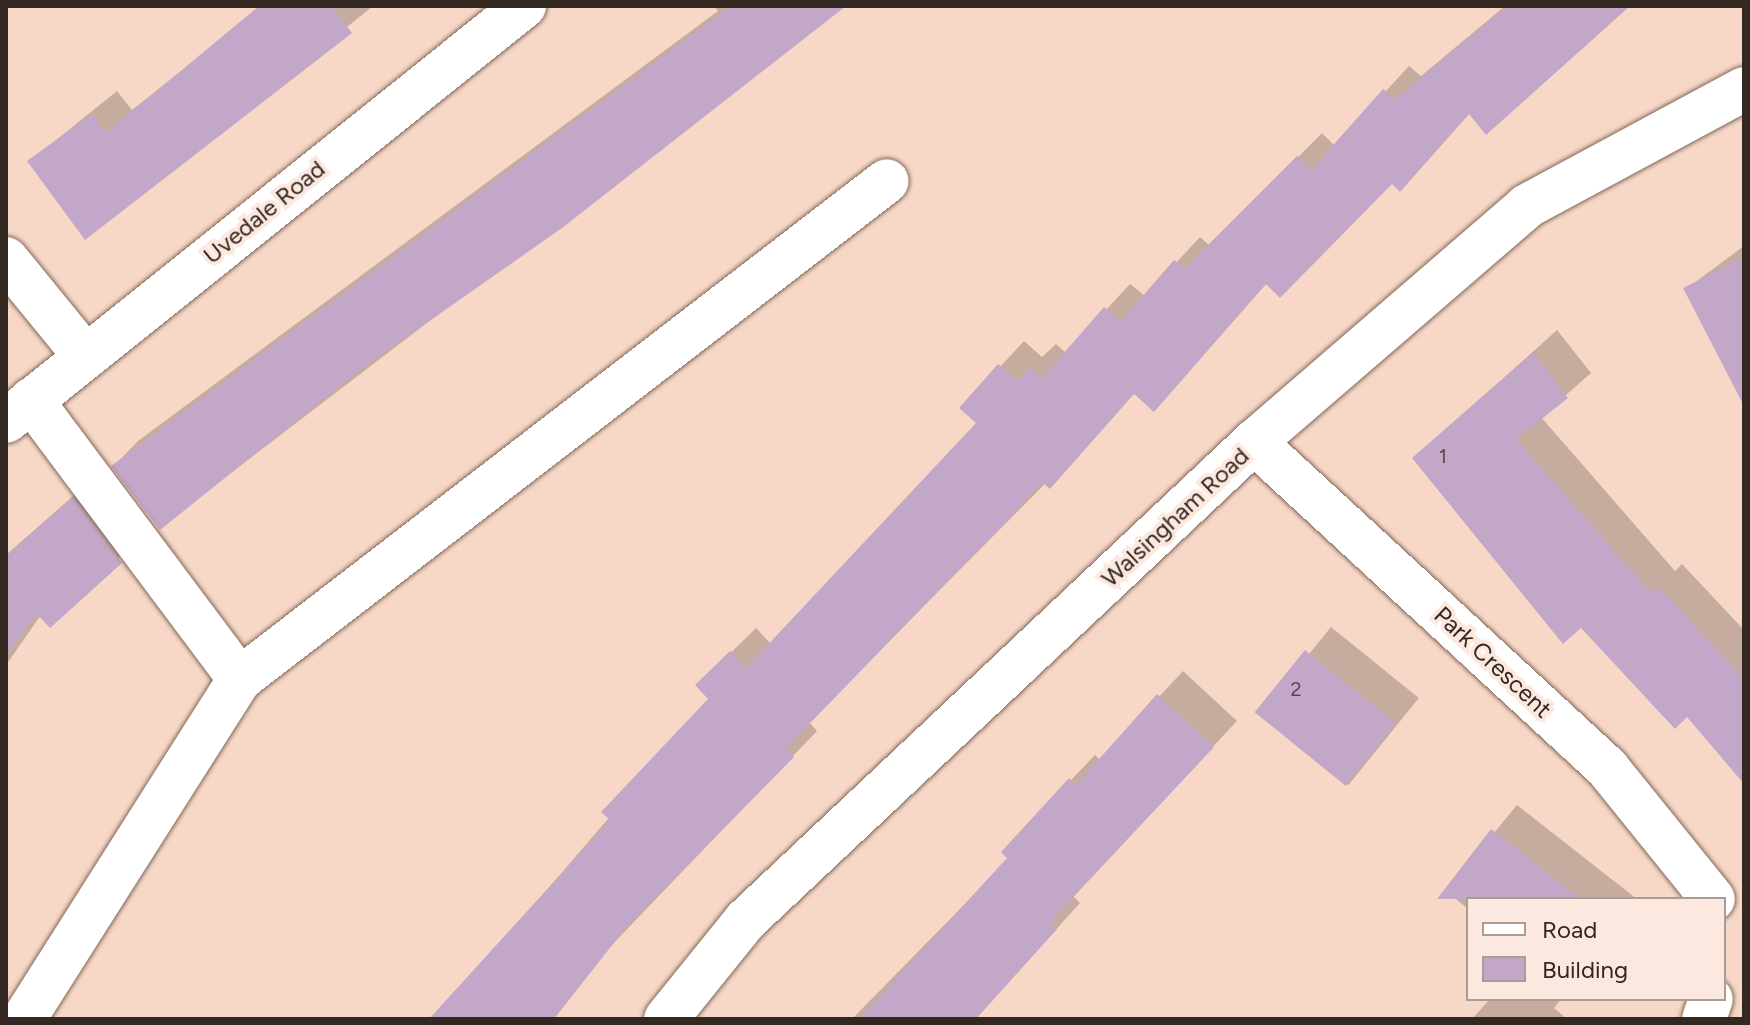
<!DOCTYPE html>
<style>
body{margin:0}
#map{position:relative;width:1750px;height:1025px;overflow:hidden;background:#f7d8c7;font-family:Figtree,sans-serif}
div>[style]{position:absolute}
.shadow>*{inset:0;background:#0003;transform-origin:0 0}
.building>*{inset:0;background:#c3a7c8;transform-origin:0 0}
.roads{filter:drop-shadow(0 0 2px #826758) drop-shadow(0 0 2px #826758)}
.minor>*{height:44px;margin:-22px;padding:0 22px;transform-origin:22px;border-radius:22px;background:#fff}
span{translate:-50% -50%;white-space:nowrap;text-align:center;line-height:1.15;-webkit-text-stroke:8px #fbe8de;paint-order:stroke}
.number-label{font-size:20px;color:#57484b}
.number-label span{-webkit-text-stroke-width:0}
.street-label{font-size:24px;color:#332821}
.frame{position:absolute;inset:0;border:8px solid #332821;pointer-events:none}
.legend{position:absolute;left:1466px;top:897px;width:260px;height:104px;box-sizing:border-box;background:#fbe8de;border:2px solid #ab9b92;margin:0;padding:10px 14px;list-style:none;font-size:24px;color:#332821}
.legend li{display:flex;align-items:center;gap:16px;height:40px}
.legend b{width:40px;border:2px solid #ab9b92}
</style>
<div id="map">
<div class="shadow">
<div style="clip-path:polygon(263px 6px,373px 6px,86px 238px,30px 161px,117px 91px,132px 110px)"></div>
<div style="clip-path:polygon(714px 6px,841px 6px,163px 525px,114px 466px,138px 441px,718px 11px)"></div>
<div style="clip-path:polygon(1505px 6px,1627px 6px,1470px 113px,1424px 164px,1392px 182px,1267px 283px,1154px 409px,1136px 392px,809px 722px,817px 731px,541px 1019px,436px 1019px,711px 699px,698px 685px,756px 628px,772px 645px,979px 423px,962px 408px,1024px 341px,1042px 357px,1056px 344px,1066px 353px,1130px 284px,1145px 296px,1200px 237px,1210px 246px,1322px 133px,1335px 146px,1409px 66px,1421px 76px)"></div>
<div style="clip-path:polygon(1744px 246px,1744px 329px,1686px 289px)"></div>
<div style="clip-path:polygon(1557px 330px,1591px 373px,1541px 417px,1675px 571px,1682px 564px,1744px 630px,1744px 781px,1687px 714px,1581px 626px,1415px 458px)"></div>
<div style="clip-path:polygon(98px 474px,145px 538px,41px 615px,6px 665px,6px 555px)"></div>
<div style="left:1331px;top:627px;width:113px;height:112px;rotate:39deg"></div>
<div style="clip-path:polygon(1183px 671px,1237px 721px,1073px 896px,1080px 903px,1005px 986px,958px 1019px,852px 1019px,1010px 858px,1071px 780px,1095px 755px,1100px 760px)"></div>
<div style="clip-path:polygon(1517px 805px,1637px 899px,1468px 899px,1468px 909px,1446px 891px)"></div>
<div style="clip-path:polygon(1490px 999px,1561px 999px,1554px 1008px,1567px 1019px,1472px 1019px)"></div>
</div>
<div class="building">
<div style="clip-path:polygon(259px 6px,331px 6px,352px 33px,85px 240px,27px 161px,92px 114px,106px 133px)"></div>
<div style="clip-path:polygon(730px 6px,846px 6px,562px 228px,361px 369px,160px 530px,111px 466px)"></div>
<div style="clip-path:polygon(1507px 6px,1630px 6px,1486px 135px,1469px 114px,1400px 192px,1392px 184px,1280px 298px,1266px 284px,1154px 412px,1134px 394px,1050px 489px,1043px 483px,786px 748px,794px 757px,624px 930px,554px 1019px,429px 1019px,610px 820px,601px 812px,708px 699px,695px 685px,730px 651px,746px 668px,976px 423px,959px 408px,998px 364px,1018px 381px,1030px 367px,1042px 378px,1104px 307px,1121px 321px,1174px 260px,1184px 269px,1297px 156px,1311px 170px,1383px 89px,1395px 99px)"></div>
<div style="clip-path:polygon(1744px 257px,1744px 406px,1683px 288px)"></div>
<div style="clip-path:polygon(1533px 352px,1568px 398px,1516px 439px,1651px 593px,1658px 586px,1744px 679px,1744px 784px,1687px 717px,1675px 729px,1581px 628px,1563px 644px,1412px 458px)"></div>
<div style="clip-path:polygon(73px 497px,122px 563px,50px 628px,36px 613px,6px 657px,6px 556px)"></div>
<div style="left:1305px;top:650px;width:117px;height:80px;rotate:39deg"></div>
<div style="clip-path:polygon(1157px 694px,1214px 747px,1050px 922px,1057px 929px,976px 1019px,859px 1019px,1007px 858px,1001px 852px,1069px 778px,1076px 785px)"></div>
<div style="clip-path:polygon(1491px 829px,1581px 899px,1437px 899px)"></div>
</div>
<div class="roads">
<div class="minor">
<div style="left:6px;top:259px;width:125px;rotate:50.8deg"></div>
<div style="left:31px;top:400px;width:349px;rotate:53.2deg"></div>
<div style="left:240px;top:679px;width:816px;rotate:-37.59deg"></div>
<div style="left:6px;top:421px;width:664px;rotate:-38.7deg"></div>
<div style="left:1254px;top:442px;width:482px;rotate:42.7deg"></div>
<div style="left:1608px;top:769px;width:167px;rotate:51.1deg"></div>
<div style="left:24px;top:1019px;width:403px;rotate:-57.6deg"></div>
<div style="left:666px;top:1019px;width:127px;rotate:-51.1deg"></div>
<div style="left:746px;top:920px;width:698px;rotate:-43.26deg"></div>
<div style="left:1254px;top:442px;width:361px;rotate:-40.8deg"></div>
<div style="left:1527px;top:206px;width:247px;rotate:-28.3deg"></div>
<div style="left:1704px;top:1019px;width:21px;rotate:-71deg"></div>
</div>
</div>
<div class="number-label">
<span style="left:1443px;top:456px">1</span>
<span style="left:1296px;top:689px">2</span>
</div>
<div class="street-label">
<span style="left:264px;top:212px;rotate:-39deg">Uvedale Road</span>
<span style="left:1175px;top:517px;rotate:-43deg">Walsingham Road</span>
<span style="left:1493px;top:662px;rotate:43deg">Park Crescent</span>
</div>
<div class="frame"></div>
<ul class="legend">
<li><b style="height:10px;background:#fff"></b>Road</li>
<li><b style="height:22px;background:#c3a7c8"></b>Building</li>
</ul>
</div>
